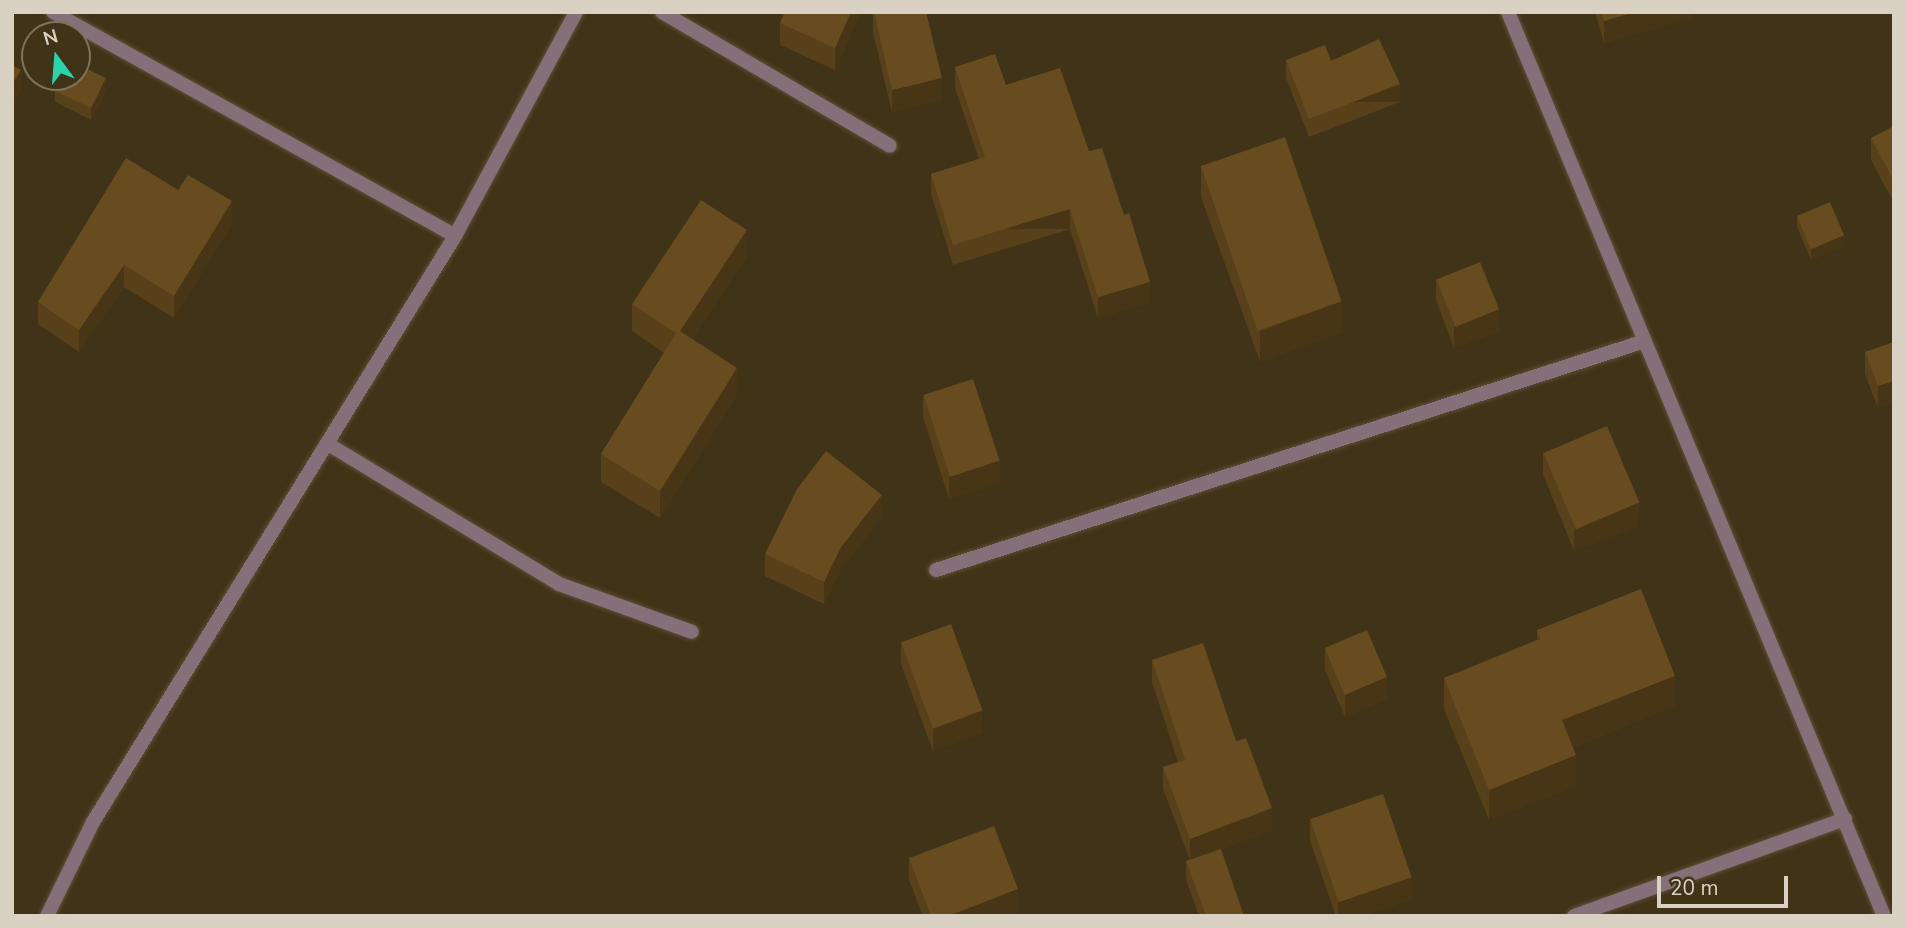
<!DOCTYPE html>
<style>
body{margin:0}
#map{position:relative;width:1906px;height:928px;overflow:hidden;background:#403317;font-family:"Nunito Sans",sans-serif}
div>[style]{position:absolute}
.roads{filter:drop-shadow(0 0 2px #5c4f36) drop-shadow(0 0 2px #5c4f36)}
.minor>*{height:14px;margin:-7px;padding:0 7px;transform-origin:7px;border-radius:7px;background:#856f79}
.wall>*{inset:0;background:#58411a}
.shaded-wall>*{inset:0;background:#473515;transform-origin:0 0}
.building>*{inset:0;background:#664c1e;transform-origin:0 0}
span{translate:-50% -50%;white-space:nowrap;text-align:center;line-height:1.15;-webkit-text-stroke:7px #403317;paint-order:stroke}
.frame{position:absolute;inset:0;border:14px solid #d9d1c1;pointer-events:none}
.north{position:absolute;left:21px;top:21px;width:70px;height:70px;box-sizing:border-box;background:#403317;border:2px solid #7d725b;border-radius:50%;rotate:344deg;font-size:19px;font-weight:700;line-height:28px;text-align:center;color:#d9d1c1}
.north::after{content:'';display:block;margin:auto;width:24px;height:32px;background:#2ad5ac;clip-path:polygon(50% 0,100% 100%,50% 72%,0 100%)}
.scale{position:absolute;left:1657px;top:876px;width:131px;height:32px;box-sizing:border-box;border:4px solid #d9d1c1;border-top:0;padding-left:9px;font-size:21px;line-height:24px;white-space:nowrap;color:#d9d1c1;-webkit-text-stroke:5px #403317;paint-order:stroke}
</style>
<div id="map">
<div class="roads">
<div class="minor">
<div style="left:53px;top:12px;width:460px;rotate:29.1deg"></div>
<div style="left:455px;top:236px;width:255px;rotate:-61.6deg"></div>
<div style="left:662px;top:12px;width:264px;rotate:30.4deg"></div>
<div style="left:1508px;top:12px;width:979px;rotate:67.42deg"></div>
<div style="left:328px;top:444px;width:270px;rotate:31.2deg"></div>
<div style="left:559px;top:584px;width:141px;rotate:19.8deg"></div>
<div style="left:936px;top:570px;width:742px;rotate:-17.9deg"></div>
<div style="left:47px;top:916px;width:105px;rotate:-63.9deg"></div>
<div style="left:93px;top:822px;width:689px;rotate:-58.29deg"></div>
<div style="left:1574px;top:916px;width:288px;rotate:-19.7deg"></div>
</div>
</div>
<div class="wall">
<div style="clip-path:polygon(785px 12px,861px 12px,835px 70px,780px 45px,780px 23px)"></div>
<div style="clip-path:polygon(873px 12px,942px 100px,892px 112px,873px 33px)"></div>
<div style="clip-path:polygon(1595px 12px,1692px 12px,1692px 18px,1604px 43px)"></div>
<div style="clip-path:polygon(1286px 60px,1331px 61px,1400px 102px,1309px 137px,1286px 78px)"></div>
<div style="clip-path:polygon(955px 67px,1006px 85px,1089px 151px,1150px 302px,1098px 318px,1070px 229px,953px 265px,931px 194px,931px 174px,979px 159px,955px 88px)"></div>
<div style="clip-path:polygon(106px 90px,91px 120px,55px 102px,55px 91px)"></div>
<div style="clip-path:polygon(1894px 126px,1894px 203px,1871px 160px,1871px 138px)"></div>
<div style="clip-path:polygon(126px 158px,232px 224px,174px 318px,124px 287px,79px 352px,38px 324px,38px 302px)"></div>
<div style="clip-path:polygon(1201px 166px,1343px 332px,1260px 362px,1201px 197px)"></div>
<div style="clip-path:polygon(1797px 216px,1844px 246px,1811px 260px,1797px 227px)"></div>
<div style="clip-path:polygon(747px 257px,692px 339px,737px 395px,660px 518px,601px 482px,601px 454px,664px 353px,632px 331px,632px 304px)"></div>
<div style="clip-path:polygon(1436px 278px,1499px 331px,1454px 348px,1436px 300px)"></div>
<div style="clip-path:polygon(1894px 342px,1878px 408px,1865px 374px,1865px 352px)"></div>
<div style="clip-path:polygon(923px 395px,1000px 483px,949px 499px,923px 417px)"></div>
<div style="clip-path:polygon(1543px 452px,1639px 526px,1574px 551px,1543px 474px)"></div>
<div style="clip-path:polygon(882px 517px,841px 569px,824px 604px,765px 576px,765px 554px)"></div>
<div style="clip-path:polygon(1537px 630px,1675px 706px,1573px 747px,1576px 786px,1489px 820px,1444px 709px,1444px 678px,1537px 640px)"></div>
<div style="clip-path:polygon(901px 642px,982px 733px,933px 751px,901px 664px)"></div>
<div style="clip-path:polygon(1325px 648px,1387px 699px,1345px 717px,1325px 670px)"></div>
<div style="clip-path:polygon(1152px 660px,1236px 741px,1272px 830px,1219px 850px,1244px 916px,1199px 916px,1186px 880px,1186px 861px,1190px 860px,1163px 789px,1163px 767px,1178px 762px,1152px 682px)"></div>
<div style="clip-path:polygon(1310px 819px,1412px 899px,1362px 916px,1336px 916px,1310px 841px)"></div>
<div style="clip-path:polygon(909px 858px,1018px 911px,1005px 916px,923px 916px,909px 880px)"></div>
</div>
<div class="shaded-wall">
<div style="clip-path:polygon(851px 12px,861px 12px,835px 70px,835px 48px)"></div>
<div style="clip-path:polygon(1635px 12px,1692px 12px,1692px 18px,1604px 43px,1604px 21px)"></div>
<div style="clip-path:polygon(21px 70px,21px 92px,12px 107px,12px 85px)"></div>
<div style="clip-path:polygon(106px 78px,106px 90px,91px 120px,91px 108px)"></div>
<div style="clip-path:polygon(942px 78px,942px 100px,892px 112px,892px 90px)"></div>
<div style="left:1400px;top:84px;width:18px;height:97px;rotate:90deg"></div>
<div style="clip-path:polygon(232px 201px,232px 224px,174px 318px,174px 296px)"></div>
<div style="left:1070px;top:209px;width:20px;height:122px;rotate:90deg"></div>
<div style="clip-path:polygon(747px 230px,747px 257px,680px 359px,680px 331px)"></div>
<div style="clip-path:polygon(1844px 235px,1844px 246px,1811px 260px,1811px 249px)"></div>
<div style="clip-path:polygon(124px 265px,124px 287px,79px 352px,79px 330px)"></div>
<div style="clip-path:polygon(1150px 282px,1150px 302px,1098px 318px,1098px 297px)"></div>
<div style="clip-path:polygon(1343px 301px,1343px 332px,1260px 362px,1260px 331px)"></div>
<div style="clip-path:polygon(1499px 309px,1499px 331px,1454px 348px,1454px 326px)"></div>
<div style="clip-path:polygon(737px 368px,737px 395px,660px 518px,660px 491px)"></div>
<div style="clip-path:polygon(1894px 381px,1894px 403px,1878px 408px,1878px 386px)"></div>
<div style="clip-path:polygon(1000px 461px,1000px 483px,949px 499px,949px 477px)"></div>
<div style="clip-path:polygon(882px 495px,882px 517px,841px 569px,824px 604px,824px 582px,841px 547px)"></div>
<div style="clip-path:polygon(1639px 503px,1639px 526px,1574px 551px,1574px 529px)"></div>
<div style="clip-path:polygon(1675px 676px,1675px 706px,1562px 751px,1562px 720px)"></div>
<div style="clip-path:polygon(1387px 677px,1387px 699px,1345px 717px,1345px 695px)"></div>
<div style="clip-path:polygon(982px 711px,982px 733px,933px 751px,933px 729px)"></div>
<div style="clip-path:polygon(1576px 755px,1576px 786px,1489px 820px,1489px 790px)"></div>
<div style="clip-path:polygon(1272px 808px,1272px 830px,1190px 861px,1190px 839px)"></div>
<div style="clip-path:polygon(1412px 877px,1412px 899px,1362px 916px,1338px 916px,1338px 902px)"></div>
<div style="clip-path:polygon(1018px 889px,1018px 911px,1005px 916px,948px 916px)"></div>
</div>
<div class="building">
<div style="clip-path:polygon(785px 12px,851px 12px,835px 48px,780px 23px)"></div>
<div style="clip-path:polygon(874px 12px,926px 12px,942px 78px,892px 90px)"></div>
<div style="clip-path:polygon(1602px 12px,1635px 12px,1604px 21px)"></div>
<div style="clip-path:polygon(1379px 39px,1400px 84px,1309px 119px,1286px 60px,1325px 45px,1331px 61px)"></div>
<div style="clip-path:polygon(995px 54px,1006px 85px,1060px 68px,1089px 151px,1102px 148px,1124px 215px,1129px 213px,1150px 282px,1098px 297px,1070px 209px,953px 245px,931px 174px,985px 157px,955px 67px)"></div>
<div style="clip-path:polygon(77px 64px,106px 78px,91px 108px,55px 91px,61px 77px,77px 77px)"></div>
<div style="clip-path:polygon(12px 65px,21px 70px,12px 85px)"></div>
<div style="clip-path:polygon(1894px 126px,1894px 181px,1871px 138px)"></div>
<div style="left:1285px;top:137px;width:174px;height:89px;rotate:71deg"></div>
<div style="clip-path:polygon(126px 158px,178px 190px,188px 175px,232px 201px,174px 296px,124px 265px,79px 330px,38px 302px)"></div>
<div style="clip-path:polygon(701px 200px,747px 230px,680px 331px,737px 368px,660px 491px,601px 454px,676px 333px,632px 304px)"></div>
<div style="left:1830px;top:202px;width:36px;height:36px;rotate:67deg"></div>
<div style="left:1480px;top:262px;width:51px;height:47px;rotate:68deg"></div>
<div style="clip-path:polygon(1894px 342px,1894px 381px,1878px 386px,1865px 352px)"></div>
<div style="left:973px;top:379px;width:86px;height:52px;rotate:72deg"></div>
<div style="left:1607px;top:426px;width:83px;height:69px;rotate:67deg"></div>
<div style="clip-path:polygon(826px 451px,882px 495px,841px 547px,824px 582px,765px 554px,797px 489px)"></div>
<div style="clip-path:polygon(1641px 589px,1675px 676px,1562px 720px,1576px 755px,1489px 790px,1444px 678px,1540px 639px,1537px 630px)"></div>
<div style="left:951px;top:624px;width:92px;height:53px;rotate:70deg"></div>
<div style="left:1367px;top:630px;width:51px;height:46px;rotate:67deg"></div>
<div style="clip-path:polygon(1203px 643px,1236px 741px,1246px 738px,1272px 808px,1190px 839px,1163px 767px,1185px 760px,1152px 660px)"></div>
<div style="left:1383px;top:794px;width:88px;height:77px;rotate:71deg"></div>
<div style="clip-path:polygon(994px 826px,1018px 889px,948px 916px,931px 916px,909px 858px)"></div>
<div style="clip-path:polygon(1221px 849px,1244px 916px,1206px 916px,1186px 861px)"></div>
</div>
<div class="frame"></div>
<div class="north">N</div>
<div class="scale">20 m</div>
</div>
